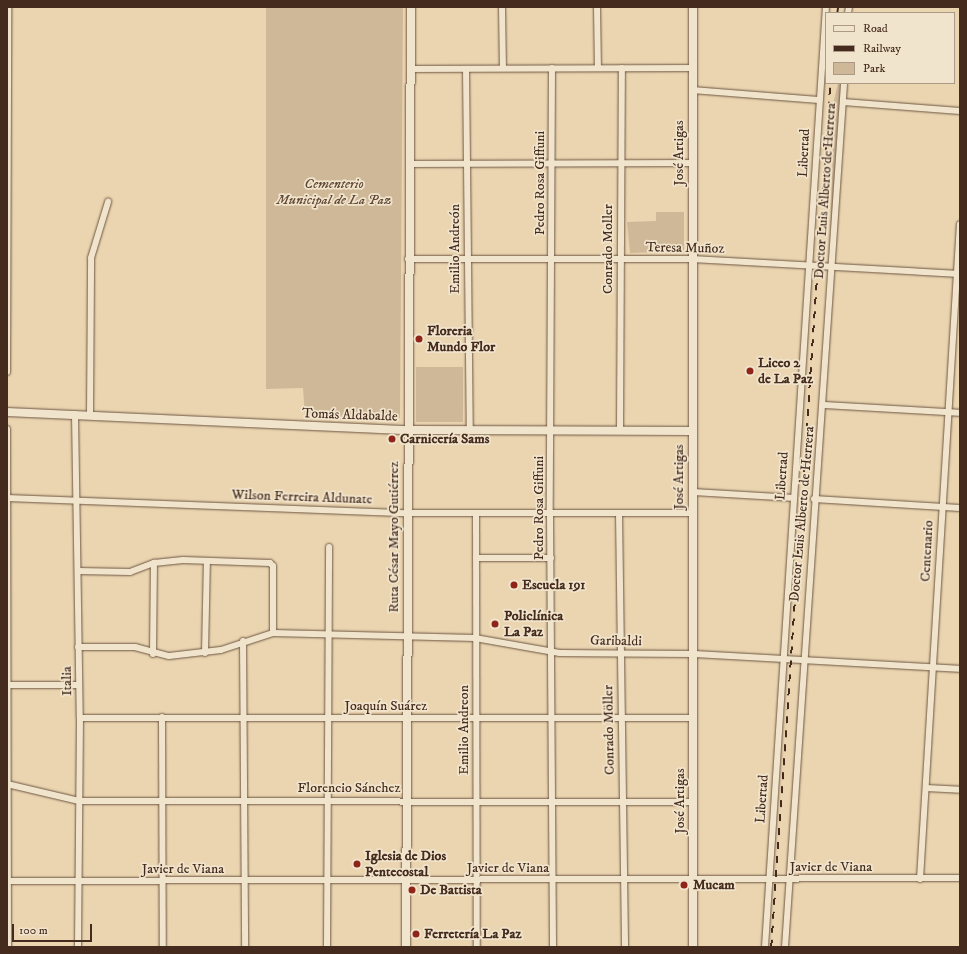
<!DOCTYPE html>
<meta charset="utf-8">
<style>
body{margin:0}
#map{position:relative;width:967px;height:954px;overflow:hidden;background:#ead5b0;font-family:"IM FELL DW Pica",serif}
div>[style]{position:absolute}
.green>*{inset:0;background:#ceb897;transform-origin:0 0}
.roads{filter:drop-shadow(0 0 1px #6e5642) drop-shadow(0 0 1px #6e5642)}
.minor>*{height:6px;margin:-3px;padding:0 3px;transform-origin:3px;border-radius:3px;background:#f1e4cc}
.tertiary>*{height:8px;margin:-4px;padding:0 4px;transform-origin:4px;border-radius:4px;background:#f1e4cc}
.rail>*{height:1.5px;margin-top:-0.75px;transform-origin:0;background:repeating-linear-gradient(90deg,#452b1e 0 7px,transparent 0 14px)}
.dots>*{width:11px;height:11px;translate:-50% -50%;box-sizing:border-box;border:2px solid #f1e4cc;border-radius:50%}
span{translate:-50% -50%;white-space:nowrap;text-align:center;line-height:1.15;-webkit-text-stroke:3.5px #f1e4cc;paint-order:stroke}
.street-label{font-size:14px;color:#452b1e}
.park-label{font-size:14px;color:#604736;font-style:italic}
.poi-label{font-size:14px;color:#452b1e;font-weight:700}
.left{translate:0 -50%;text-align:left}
.frame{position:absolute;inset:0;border:8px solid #452b1e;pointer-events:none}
.legend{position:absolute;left:825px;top:12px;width:130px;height:72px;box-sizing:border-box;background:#f1e4cc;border:1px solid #ac9a86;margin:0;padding:5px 7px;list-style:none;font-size:12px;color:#452b1e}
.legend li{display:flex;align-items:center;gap:8px;height:20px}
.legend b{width:20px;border:1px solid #ac9a86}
.scale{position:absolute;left:12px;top:924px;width:80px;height:18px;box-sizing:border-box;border:2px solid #452b1e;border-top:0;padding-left:5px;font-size:12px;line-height:14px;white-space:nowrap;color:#452b1e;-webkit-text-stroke:3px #f1e4cc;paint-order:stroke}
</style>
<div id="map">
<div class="green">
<div style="clip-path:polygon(266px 7px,403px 7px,400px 418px,305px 416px,303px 388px,266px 389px)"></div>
<div style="clip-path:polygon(838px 83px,841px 83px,830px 251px,834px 100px)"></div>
<div style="clip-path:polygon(656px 212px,684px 212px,684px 251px,630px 253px,627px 222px,656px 221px)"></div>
<div style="left:416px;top:367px;width:47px;height:55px"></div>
</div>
<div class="roads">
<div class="minor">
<div style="left:502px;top:7px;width:61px;rotate:89.1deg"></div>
<div style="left:597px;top:7px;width:61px;rotate:89.1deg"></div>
<div style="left:848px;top:13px;width:6px;rotate:-81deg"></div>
<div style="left:552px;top:68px;width:446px;rotate:90.3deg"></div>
<div style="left:550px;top:514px;width:433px;rotate:89.6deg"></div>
<div style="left:410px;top:69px;width:283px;rotate:-0.2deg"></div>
<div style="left:466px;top:69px;width:360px;rotate:89.4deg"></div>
<div style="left:692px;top:90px;width:127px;rotate:4.5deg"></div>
<div style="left:843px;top:102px;width:117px;rotate:4.4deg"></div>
<div style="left:410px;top:164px;width:282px;rotate:-0.2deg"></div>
<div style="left:408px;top:259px;width:284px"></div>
<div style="left:692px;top:259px;width:268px;rotate:3.2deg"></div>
<div style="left:7px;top:372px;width:365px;rotate:-89.8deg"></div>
<div style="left:823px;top:405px;width:137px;rotate:3.3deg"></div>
<div style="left:75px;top:414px;width:304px;rotate:89.1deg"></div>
<div style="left:80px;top:718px;width:229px;rotate:90.5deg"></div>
<div style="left:90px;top:415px;width:157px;rotate:-89.6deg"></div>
<div style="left:91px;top:258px;width:59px;rotate:-73.1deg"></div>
<div style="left:7px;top:429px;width:518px;rotate:89.89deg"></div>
<div style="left:620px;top:431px;width:363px;rotate:-89.7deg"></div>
<div style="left:692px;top:492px;width:100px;rotate:3.4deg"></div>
<div style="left:7px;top:498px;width:399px;rotate:2.2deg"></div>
<div style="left:406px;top:513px;width:286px"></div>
<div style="left:814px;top:499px;width:146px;rotate:3.5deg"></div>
<div style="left:619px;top:513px;width:434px;rotate:89.2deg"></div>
<div style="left:476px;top:514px;width:433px;rotate:89.9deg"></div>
<div style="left:476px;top:558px;width:75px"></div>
<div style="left:78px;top:571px;width:52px;rotate:1.1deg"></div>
<div style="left:130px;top:572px;width:26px;rotate:-21deg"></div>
<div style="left:154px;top:563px;width:29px;rotate:-6deg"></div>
<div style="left:183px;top:560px;width:87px;rotate:2deg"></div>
<div style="left:270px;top:563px;width:4px;rotate:45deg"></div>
<div style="left:273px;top:566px;width:67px;rotate:90deg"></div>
<div style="left:243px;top:641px;width:306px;rotate:89.6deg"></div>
<div style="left:78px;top:647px;width:57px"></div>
<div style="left:135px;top:647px;width:35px;rotate:15deg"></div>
<div style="left:169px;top:656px;width:52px;rotate:-6.6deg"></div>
<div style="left:221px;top:650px;width:55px;rotate:-18.1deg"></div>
<div style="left:273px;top:633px;width:202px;rotate:1.4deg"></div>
<div style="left:475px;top:638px;width:86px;rotate:10deg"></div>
<div style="left:560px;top:653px;width:133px;rotate:0.4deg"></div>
<div style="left:693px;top:654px;width:267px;rotate:3.2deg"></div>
<div style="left:205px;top:653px;width:92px;rotate:-88.8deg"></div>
<div style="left:153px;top:654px;width:91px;rotate:-89.4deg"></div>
<div style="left:7px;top:685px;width:71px"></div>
<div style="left:162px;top:717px;width:230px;rotate:89.8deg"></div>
<div style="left:80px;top:718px;width:612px"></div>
<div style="left:7px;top:784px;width:74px;rotate:13.3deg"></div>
<div style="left:79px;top:801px;width:613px;rotate:0.09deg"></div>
<div style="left:926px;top:788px;width:34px;rotate:3deg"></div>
<div style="left:920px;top:879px;width:656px;rotate:-86.51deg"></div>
<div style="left:7px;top:881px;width:953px;rotate:-0.18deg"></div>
<div style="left:327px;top:947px;width:400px;rotate:-89.7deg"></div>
<div style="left:765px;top:947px;width:942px;rotate:-86.29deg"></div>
<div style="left:785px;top:947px;width:866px;rotate:-86.09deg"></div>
</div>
<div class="tertiary">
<div style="left:693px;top:7px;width:940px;rotate:90deg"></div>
<div style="left:7px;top:412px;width:401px;rotate:2.6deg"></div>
<div style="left:408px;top:430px;width:284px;rotate:0.2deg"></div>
<div style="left:406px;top:947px;width:940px;rotate:-89.7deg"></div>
</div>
</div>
<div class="rail">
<div style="left:837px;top:13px;width:6px;rotate:-81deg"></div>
<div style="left:771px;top:947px;width:866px;rotate:-86.09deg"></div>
</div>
<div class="dots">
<div style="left:419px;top:339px;background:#8f2418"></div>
<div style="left:750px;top:371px;background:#8f2418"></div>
<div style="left:392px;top:439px;background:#8f2418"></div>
<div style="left:514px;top:585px;background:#8f2418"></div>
<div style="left:495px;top:624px;background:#8f2418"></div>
<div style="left:357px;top:864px;background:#8f2418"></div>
<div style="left:684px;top:885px;background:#8f2418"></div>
<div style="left:412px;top:890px;background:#8f2418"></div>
<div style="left:416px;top:934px;background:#8f2418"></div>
</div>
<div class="street-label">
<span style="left:679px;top:153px;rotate:-90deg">José Artigas</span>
<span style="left:804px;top:153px;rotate:-87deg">Libertad</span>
<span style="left:540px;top:183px;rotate:-90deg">Pedro Rosa Giffuni</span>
<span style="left:825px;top:191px;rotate:-86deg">Doctor Luis Alberto de Herrera</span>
<span style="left:685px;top:248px;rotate:1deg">Teresa Muñoz</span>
<span style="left:455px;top:249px;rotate:-90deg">Emilio Andreón</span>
<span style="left:608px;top:249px;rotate:-90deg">Conrado Moller</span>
<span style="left:350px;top:415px;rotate:2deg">Tomás Aldabalde</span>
<span style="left:782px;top:476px;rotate:-86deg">Libertad</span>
<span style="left:679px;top:477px;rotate:-90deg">José Artigas</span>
<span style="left:302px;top:497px;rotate:2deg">Wilson Ferreira Aldunate</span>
<span style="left:539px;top:508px;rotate:-90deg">Pedro Rosa Giffuni</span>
<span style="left:802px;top:514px;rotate:-85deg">Doctor Luis Alberto de Herrera</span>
<span style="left:394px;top:537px;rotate:-90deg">Ruta César Mayo Gutiérrez</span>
<span style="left:927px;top:551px;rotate:-87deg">Centenario</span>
<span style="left:616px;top:641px;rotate:1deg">Garibaldi</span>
<span style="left:67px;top:681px;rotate:-91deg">Italia</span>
<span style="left:386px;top:706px">Joaquín Suárez</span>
<span style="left:464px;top:730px;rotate:-90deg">Emilio Andreon</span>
<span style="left:609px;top:730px;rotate:-91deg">Conrado Möller</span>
<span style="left:349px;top:788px">Florencio Sánchez</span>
<span style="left:762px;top:799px;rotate:-86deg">Libertad</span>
<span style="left:680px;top:801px;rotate:-90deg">José Artigas</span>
<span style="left:831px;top:867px">Javier de Viana</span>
<span style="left:508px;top:868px">Javier de Viana</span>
<span style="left:183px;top:869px">Javier de Viana</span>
</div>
<div class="park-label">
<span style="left:334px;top:192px">Cementerio<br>Municipal de La Paz</span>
</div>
<div class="poi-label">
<span class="left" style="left:427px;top:339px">Floreria<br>Mundo Flor</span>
<span class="left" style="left:758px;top:371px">Liceo 2<br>de La Paz</span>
<span class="left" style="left:400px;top:439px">Carnicería Sams</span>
<span class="left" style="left:522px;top:585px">Escuela 191</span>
<span class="left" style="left:504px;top:624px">Policlínica<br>La Paz</span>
<span class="left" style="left:365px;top:864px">Iglesia de Dios<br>Pentecostal</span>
<span class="left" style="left:693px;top:885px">Mucam</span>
<span class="left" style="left:420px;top:890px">De Battista</span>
<span class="left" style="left:424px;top:934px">Ferretería La Paz</span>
</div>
<div class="frame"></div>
<ul class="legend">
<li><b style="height:5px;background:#f1e4cc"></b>Road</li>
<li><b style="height:5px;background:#452b1e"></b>Railway</li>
<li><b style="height:11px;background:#ceb897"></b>Park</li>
</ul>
<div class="scale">100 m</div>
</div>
